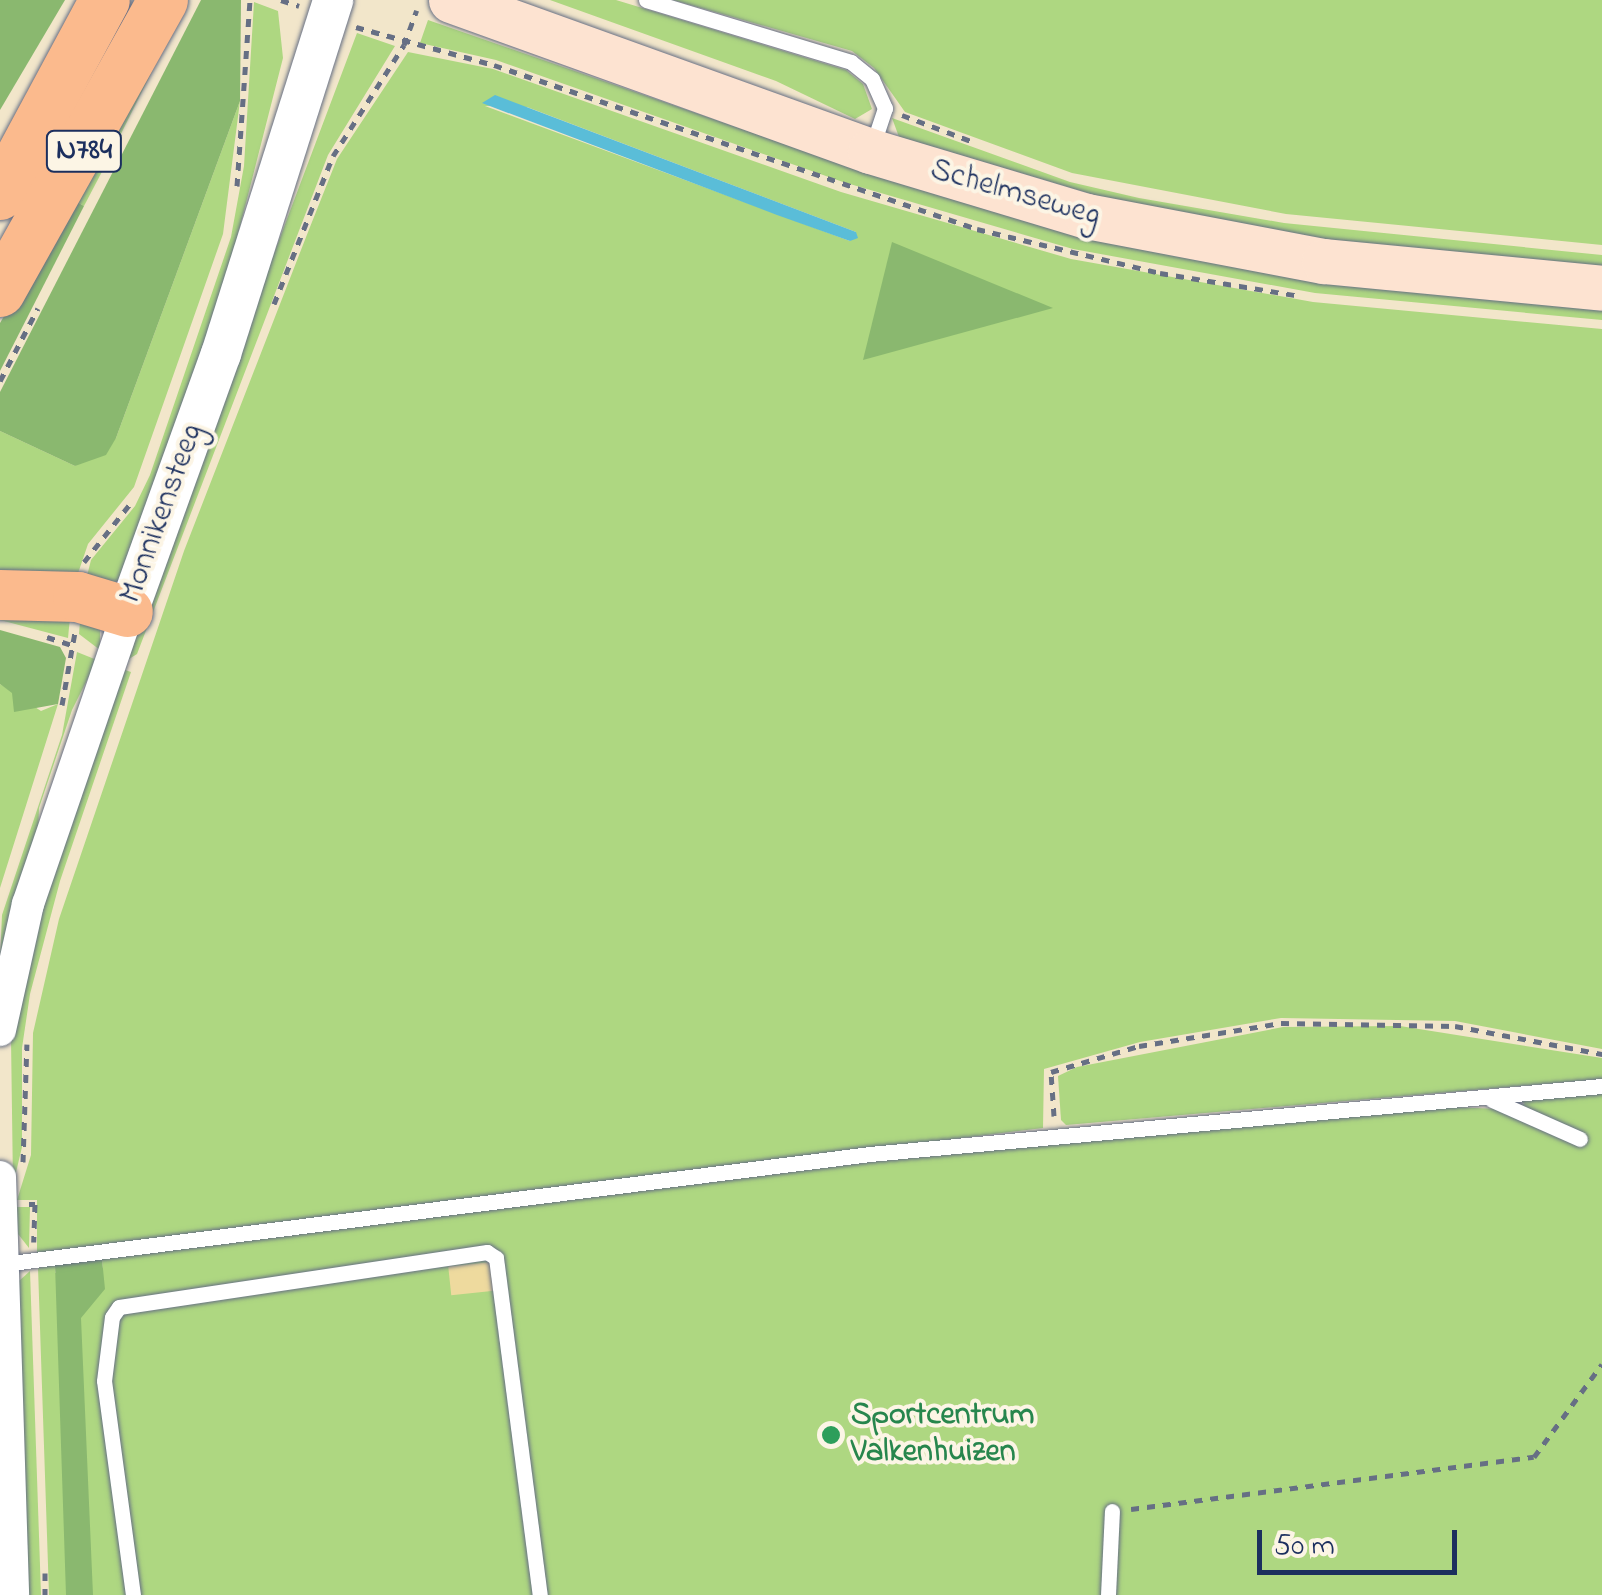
<!DOCTYPE html>
<style>
body{margin:0}
#map{position:relative;width:1602px;height:1595px;overflow:hidden;background:#f2e6ca;font-family:"Indie Flower",sans-serif}
div>[style]{position:absolute}
.green>*{inset:0;background:#aed781}
.forest>*{inset:0;background:#8ab86f}
.sand>*{inset:0;background:#eeda9e;transform-origin:0 0}
.water>*{inset:0;background:#5abdd8}
.path>*{height:5px;margin-top:-2.5px;transform-origin:0;background:repeating-linear-gradient(90deg,#666f84 0 8px,transparent 0 16px)}
.roads{filter:drop-shadow(0 0 2px #666f84) drop-shadow(0 0 2px #666f84)}
.service>*{height:15px;margin:-7.5px;padding:0 7.5px;transform-origin:7.5px;border-radius:7.5px;background:#fff}
.minor>*{height:32px;margin:-16px;padding:0 16px;transform-origin:16px;border-radius:16px;background:#fff}
.tertiary>*{height:40px;margin:-20px;padding:0 20px;transform-origin:20px;border-radius:20px;background:#fff}
.secondary>*{height:45px;margin:-22.5px;padding:0 22.5px;transform-origin:22.5px;border-radius:22.5px;background:#fde3d1}
.primary>*{height:50px;margin:-25px;padding:0 25px;transform-origin:25px;border-radius:25px;background:#fbba8d}
.dots>*{width:28px;height:28px;translate:-50% -50%;box-sizing:border-box;border:5px solid #fcf5e5;border-radius:50%}
span{translate:-50% -50%;white-space:nowrap;text-align:center;line-height:1.15;-webkit-text-stroke:8px #fcf5e5;paint-order:stroke}
.shield-label span{padding:2px 8px;background:#fcf5e5;border:2px solid;border-radius:8px;-webkit-text-stroke-width:0}
.shield-label{font-size:30px;color:#1b2f5e;font-weight:700}
.street-label{font-size:32px;color:#1b2f5e}
.leisure-label{font-size:32px;color:#27864d;font-weight:700}
.left{translate:0 -50%;text-align:left}
.scale{position:absolute;left:1257px;top:1530px;width:200px;height:45px;box-sizing:border-box;border:5px solid #1b2f5e;border-top:0;padding-left:12px;font-size:30px;line-height:35px;white-space:nowrap;color:#1b2f5e;-webkit-text-stroke:8px #fcf5e5;paint-order:stroke}
</style>
<div id="map">
<div class="green">
<div style="clip-path:polygon(550px 0,616px 0,846px 70px,863px 84px,872px 109px,855px 119px,776px 81px)"></div>
<div style="clip-path:polygon(673px 0,1602px 0,1602px 245px,1286px 214px,1072px 173px,905px 112px,874px 68px,852px 51px)"></div>
<div style="clip-path:polygon(254px 2px,278px 11px,283px 58px,225px 285px,118px 581px,84px 588px,91px 560px,135px 506px,150px 475px,231px 237px,244px 166px)"></div>
<div style="clip-path:polygon(181px 13px,106px 164px,84px 206px,73px 200px)"></div>
<div style="clip-path:polygon(428px 20px,848px 166px,1602px 301px,1602px 320px,1315px 293px,1073px 249px,843px 182px,496px 60px,420px 43px)"></div>
<div style="clip-path:polygon(357px 33px,395px 46px,328px 155px,137px 654px,129px 659px,150px 583px)"></div>
<div style="clip-path:polygon(evenodd,408px 52px,493px 69px,841px 192px,1071px 259px,1313px 302px,1602px 329px,1602px 1049px,1455px 1021px,1281px 1018px,1140px 1042px,1044px 1069px,1043px 1128px,37px 1253px,37px 1200px,17px 1200px,31px 1155px,33px 1033px,59px 919px,184px 551px,308px 232px,337px 159px,408px 52px,485px 106px,527px 107px,856px 232px,850px 241px,485px 106px)"></div>
<div style="clip-path:polygon(240px 101px,223px 234px,134px 487px,88px 544px,73px 588px,0 584px,0 431px,75px 466px,116px 438px)"></div>
<div style="clip-path:polygon(892px 118px,1070px 182px,1139px 198px,1284px 223px,1602px 255px,1602px 273px,1206px 228px,899px 137px)"></div>
<div style="clip-path:polygon(71px 607px,68px 638px,0 620px)"></div>
<div style="clip-path:polygon(81px 609px,100px 625px,100px 650px,79px 634px)"></div>
<div style="clip-path:polygon(77px 652px,97px 660px,72px 710px,39px 808px,38px 835px,0 961px,2px 915px,62px 735px)"></div>
<div style="clip-path:polygon(122px 669px,131px 672px,60px 881px,30px 994px,22px 1048px,22px 1147px,13px 1185px,11px 1039px,30px 940px)"></div>
<div style="clip-path:polygon(0 684px,41px 711px,58px 704px,0 888px)"></div>
<div style="clip-path:polygon(1400px 1026px,1602px 1058px,1602px 1079px,1066px 1125px,1061px 1120px,1058px 1076px,1077px 1067px,1283px 1027px)"></div>
<div style="clip-path:polygon(1602px 1091px,1602px 1595px,49px 1595px,38px 1268px,55px 1265px,55px 1273px,103px 1268px,102px 1259px,871px 1162px,1447px 1107px,1501px 1109px,1525px 1104px,1519px 1100px)"></div>
<div style="clip-path:polygon(16px 1207px,30px 1207px,29px 1248px,18px 1234px)"></div>
<div style="clip-path:polygon(30px 1271px,41px 1595px,27px 1595px,19px 1281px)"></div>
</div>
<div class="forest">
<div style="clip-path:polygon(0 0,65px 0,0 110px)"></div>
<div style="clip-path:polygon(201px 0,241px 0,240px 101px,116px 438px,106px 455px,75px 466px,0 431px,0 392px)"></div>
<div style="clip-path:polygon(73px 200px,84px 206px,0 371px,0 323px)"></div>
<div style="clip-path:polygon(892px 242px,1053px 308px,863px 360px)"></div>
<div style="clip-path:polygon(0 630px,60px 647px,66px 658px,58px 704px,14px 712px,12px 693px,0 684px)"></div>
<div style="clip-path:polygon(102px 1259px,105px 1289px,81px 1318px,93px 1595px,66px 1595px,55px 1265px)"></div>
</div>
<div class="sand">
<div style="left:491px;top:1262px;width:29px;height:43px;rotate:84deg"></div>
</div>
<div class="water">
<div style="clip-path:polygon(495px 95px,856px 232px,858px 238px,850px 241px,777px 215px,482px 103px)"></div>
</div>
<div class="path">
<div style="left:281px;top:0;width:19px;rotate:18deg"></div>
<div style="left:356px;top:27px;width:143px;rotate:15.4deg"></div>
<div style="left:494px;top:65px;width:510px;rotate:18.75deg"></div>
<div style="left:977px;top:229px;width:188px;rotate:13.5deg"></div>
<div style="left:1160px;top:273px;width:137px;rotate:9.3deg"></div>
<div style="left:902px;top:115px;width:74px;rotate:20.6deg"></div>
<div style="left:237px;top:186px;width:186px;rotate:-86deg"></div>
<div style="left:274px;top:304px;width:159px;rotate:-68.3deg"></div>
<div style="left:333px;top:156px;width:132px;rotate:-57.4deg"></div>
<div style="left:404px;top:45px;width:37px;rotate:-70deg"></div>
<div style="left:0;top:381px;width:82px;rotate:-62.5deg"></div>
<div style="left:84px;top:562px;width:74px;rotate:-51.6deg"></div>
<div style="left:47px;top:637px;width:28px;rotate:18deg"></div>
<div style="left:62px;top:705px;width:74px;rotate:-79.9deg"></div>
<div style="left:1054px;top:1116px;width:44px;rotate:-93.9deg"></div>
<div style="left:1051px;top:1072px;width:92px;rotate:-16.5deg"></div>
<div style="left:1139px;top:1046px;width:144px;rotate:-9.2deg"></div>
<div style="left:1281px;top:1023px;width:174px;rotate:1deg"></div>
<div style="left:1455px;top:1026px;width:150px;rotate:10.8deg"></div>
<div style="left:23px;top:1162px;width:118px;rotate:-88.1deg"></div>
<div style="left:29px;top:1204px;width:6px"></div>
<div style="left:35px;top:1204px;width:38px;rotate:92deg"></div>
<div style="left:1131px;top:1509px;width:406px;rotate:-7.4deg"></div>
<div style="left:1534px;top:1457px;width:115px;rotate:-53.8deg"></div>
<div style="left:45px;top:1573px;width:22px;rotate:90deg"></div>
</div>
<div class="roads">
<div class="service">
<div style="left:646px;top:0;width:214px;rotate:16.8deg"></div>
<div style="left:851px;top:62px;width:27px;rotate:39deg"></div>
<div style="left:872px;top:79px;width:32px;rotate:66deg"></div>
<div style="left:885px;top:108px;width:41px;rotate:108.4deg"></div>
<div style="left:1492px;top:1100px;width:96px;rotate:23.9deg"></div>
<div style="left:3px;top:1264px;width:874px;rotate:-7.23deg"></div>
<div style="left:870px;top:1154px;width:735px;rotate:-5.31deg"></div>
<div style="left:133px;top:1595px;width:216px;rotate:-97.7deg"></div>
<div style="left:104px;top:1381px;width:64px;rotate:-82.9deg"></div>
<div style="left:112px;top:1317px;width:12px;rotate:-55deg"></div>
<div style="left:119px;top:1307px;width:372px;rotate:-8.5deg"></div>
<div style="left:487px;top:1252px;width:11px;rotate:34deg"></div>
<div style="left:496px;top:1258px;width:340px;rotate:82.6deg"></div>
<div style="left:1108px;top:1595px;width:84px;rotate:-87.3deg"></div>
</div>
<div class="minor">
<div style="left:0;top:1030px;width:129px;rotate:-77.5deg"></div>
<div style="left:28px;top:904px;width:309px;rotate:-71.1deg"></div>
<div style="left:0;top:1177px;width:418px;rotate:88.2deg"></div>
</div>
<div class="tertiary">
<div style="left:128px;top:612px;width:274px;rotate:-70.2deg"></div>
<div style="left:221px;top:354px;width:371px;rotate:-72.4deg"></div>
</div>
<div class="secondary">
<div style="left:451px;top:0;width:445px;rotate:19.8deg"></div>
<div style="left:870px;top:151px;width:227px;rotate:16.7deg"></div>
<div style="left:1087px;top:216px;width:241px;rotate:10.8deg"></div>
<div style="left:1324px;top:261px;width:279px;rotate:5.5deg"></div>
</div>
<div class="primary">
<div style="left:0;top:195px;width:221px;rotate:-61.7deg"></div>
<div style="left:0;top:292px;width:334px;rotate:-60.8deg"></div>
<div style="left:0;top:595px;width:78px;rotate:1.5deg"></div>
<div style="left:78px;top:597px;width:52px;rotate:16.7deg"></div>
</div>
</div>
<div class="dots">
<div style="left:831px;top:1435px;background:#2e9e5b"></div>
</div>
<div class="shield-label">
<span style="left:84px;top:151px">N784</span>
</div>
<div class="street-label">
<span style="left:1015px;top:194px;rotate:16deg">Schelmseweg</span>
<span style="left:163px;top:514px;rotate:-70deg">Monnikensteeg</span>
</div>
<div class="leisure-label">
<span class="left" style="left:851px;top:1435px">Sportcentrum<br>Valkenhuizen</span>
</div>
<div class="scale">50 m</div>
</div>
